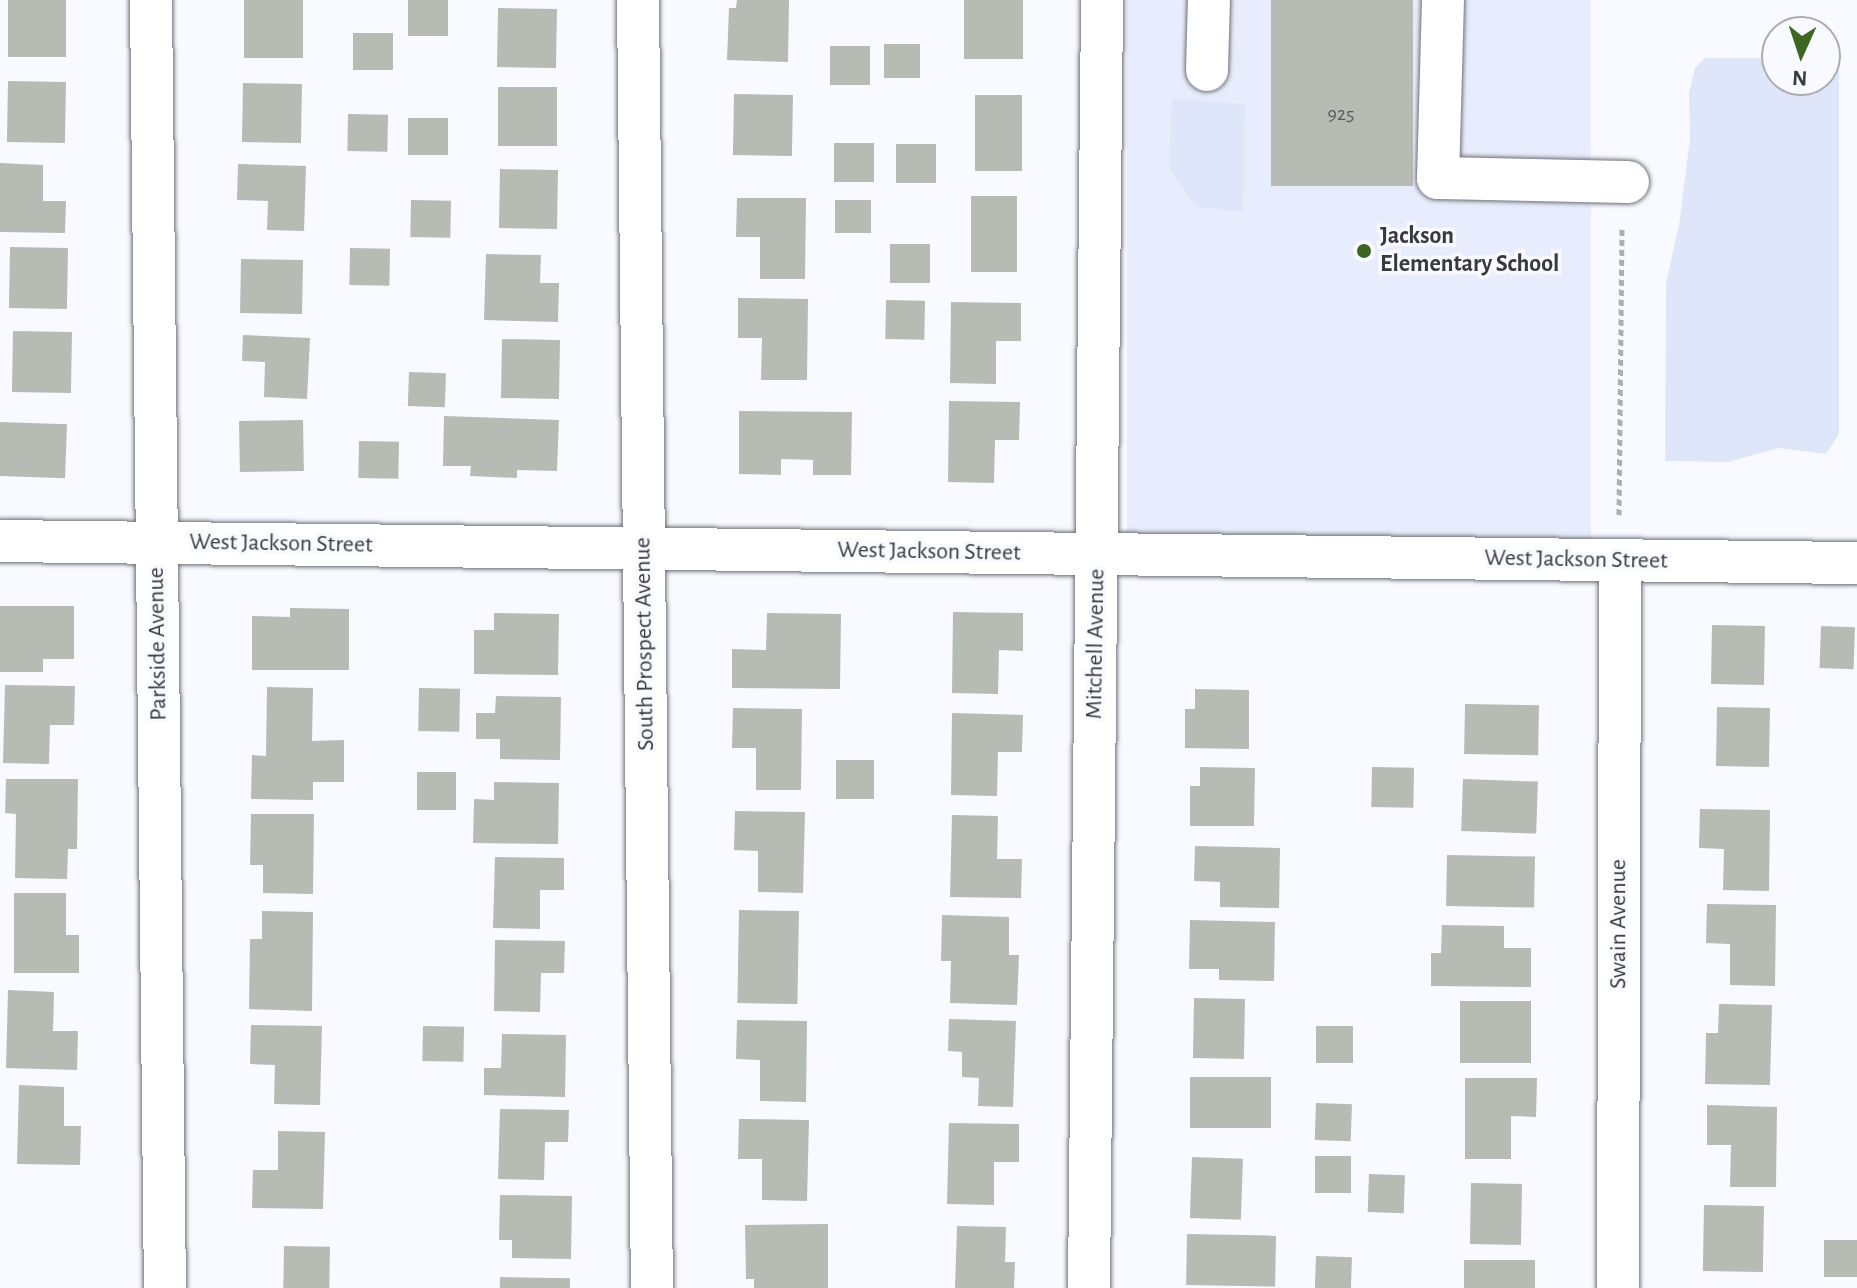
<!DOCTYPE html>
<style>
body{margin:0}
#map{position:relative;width:1857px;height:1288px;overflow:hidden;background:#f8faff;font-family:"Alegreya Sans",sans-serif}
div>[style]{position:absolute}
.built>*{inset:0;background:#e8edfd;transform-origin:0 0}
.green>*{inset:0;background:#e0e6fa}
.building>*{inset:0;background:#b6bbb4;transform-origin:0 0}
.path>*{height:5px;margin-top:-2.5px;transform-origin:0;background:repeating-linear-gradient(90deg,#acaeb2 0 6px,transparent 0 10px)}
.roads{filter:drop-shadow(0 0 2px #6f7178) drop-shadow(0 0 2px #6f7178)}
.minor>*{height:42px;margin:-21px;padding:0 21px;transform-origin:21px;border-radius:21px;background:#fff}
.dots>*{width:22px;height:22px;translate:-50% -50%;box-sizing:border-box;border:4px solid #f8faff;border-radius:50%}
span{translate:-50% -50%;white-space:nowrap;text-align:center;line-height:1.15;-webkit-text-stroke:7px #f8faff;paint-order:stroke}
.number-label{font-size:20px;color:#585a5b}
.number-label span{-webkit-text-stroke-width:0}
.poi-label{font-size:24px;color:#383a3d;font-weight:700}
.left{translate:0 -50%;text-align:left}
.street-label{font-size:24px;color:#383a3d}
.north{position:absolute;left:1761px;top:16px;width:80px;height:80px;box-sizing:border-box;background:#f8faff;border:2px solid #abadb1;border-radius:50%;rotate:183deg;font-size:22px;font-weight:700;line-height:32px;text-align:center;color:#383a3d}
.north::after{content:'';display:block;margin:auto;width:28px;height:36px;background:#3c6622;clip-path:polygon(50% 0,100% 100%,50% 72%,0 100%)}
</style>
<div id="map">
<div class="built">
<div style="left:1127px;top:0;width:464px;height:539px"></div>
</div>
<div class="green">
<div style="clip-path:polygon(1705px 58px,1777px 58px,1777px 80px,1825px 80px,1825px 58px,1839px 60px,1839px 434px,1826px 454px,1779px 448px,1728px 462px,1665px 461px,1666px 283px,1679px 225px,1690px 138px,1689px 93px,1695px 68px)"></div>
<div style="clip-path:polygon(1172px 99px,1245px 104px,1243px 212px,1196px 207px,1169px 168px)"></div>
</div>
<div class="building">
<div style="left:8px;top:0;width:58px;height:57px"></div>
<div style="left:244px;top:0;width:59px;height:58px"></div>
<div style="left:408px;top:0;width:40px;height:36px"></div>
<div style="clip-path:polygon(737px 0,789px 0,788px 62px,727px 60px,729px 8px,736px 8px)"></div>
<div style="left:964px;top:0;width:59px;height:59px"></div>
<div style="left:1271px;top:0;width:142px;height:186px"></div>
<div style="left:498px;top:8px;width:59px;height:59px;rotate:1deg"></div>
<div style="left:353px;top:33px;width:40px;height:37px"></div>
<div style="left:884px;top:44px;width:36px;height:34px"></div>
<div style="left:830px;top:46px;width:40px;height:39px"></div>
<div style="left:8px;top:81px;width:58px;height:61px;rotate:1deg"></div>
<div style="left:243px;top:83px;width:59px;height:59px;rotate:1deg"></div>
<div style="left:498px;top:87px;width:59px;height:59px"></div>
<div style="left:734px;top:94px;width:59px;height:61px;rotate:1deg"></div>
<div style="left:975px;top:95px;width:47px;height:76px"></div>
<div style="left:348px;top:114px;width:40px;height:37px;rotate:1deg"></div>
<div style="left:408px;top:118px;width:40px;height:37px"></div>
<div style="left:834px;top:143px;width:40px;height:39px"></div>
<div style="left:896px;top:144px;width:40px;height:39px"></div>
<div style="clip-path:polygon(0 163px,43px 165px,43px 201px,66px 201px,65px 233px,0 232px)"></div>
<div style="clip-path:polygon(238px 164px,306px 166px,304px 231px,267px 230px,268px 201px,237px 200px)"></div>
<div style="left:500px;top:169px;width:58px;height:59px;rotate:1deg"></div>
<div style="left:971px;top:196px;width:46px;height:76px"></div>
<div style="clip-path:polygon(737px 198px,806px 198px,805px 279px,760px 279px,760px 237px,736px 237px)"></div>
<div style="left:411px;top:200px;width:40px;height:37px;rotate:1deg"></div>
<div style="left:835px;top:200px;width:36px;height:33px"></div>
<div style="left:890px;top:244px;width:40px;height:39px"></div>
<div style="left:10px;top:247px;width:58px;height:61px;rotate:1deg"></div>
<div style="left:350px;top:248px;width:40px;height:37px;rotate:1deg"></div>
<div style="clip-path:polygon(486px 254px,541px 255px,540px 283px,559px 283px,558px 322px,484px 320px)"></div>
<div style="left:241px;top:259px;width:62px;height:54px;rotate:1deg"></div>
<div style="clip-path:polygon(738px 298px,808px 299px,807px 380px,761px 380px,762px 338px,738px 338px)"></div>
<div style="left:886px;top:300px;width:39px;height:39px;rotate:1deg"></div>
<div style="clip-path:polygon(951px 302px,1021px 303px,1021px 341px,996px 341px,996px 384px,950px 383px)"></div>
<div style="left:13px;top:331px;width:59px;height:61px;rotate:1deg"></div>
<div style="clip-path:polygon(243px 335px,310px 338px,307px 399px,264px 397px,265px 362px,242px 361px)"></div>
<div style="left:502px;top:339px;width:58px;height:59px;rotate:1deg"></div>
<div style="left:409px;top:372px;width:37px;height:34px;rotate:2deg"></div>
<div style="clip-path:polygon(949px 401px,1020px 402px,1019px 440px,995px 440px,994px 483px,948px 482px)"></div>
<div style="clip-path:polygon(739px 411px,852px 412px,851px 475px,813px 475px,813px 460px,781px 459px,781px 475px,739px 474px)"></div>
<div style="clip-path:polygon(444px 416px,559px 420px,557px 471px,517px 470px,517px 478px,470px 476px,471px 466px,443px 466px)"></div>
<div style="left:303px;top:420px;width:51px;height:64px;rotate:89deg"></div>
<div style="left:0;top:422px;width:67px;height:54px;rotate:2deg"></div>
<div style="left:359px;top:441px;width:40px;height:37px;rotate:1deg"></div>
<div style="clip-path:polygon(0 606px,74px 606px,74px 659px,43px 659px,43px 672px,0 672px)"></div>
<div style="clip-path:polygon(290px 608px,349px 609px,349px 670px,252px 670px,252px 616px,290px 617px)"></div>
<div style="clip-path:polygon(953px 612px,1023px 613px,1023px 651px,999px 650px,998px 694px,952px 693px)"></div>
<div style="clip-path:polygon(494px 613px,559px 614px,558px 675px,474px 674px,474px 630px,494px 630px)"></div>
<div style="clip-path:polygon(767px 613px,841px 614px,840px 689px,732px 688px,732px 649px,766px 650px)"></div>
<div style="left:1712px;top:625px;width:53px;height:59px;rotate:1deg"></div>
<div style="left:1821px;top:626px;width:34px;height:42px;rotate:2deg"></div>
<div style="clip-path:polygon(5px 685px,75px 686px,74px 725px,50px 725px,49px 764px,3px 763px)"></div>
<div style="clip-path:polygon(267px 687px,313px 688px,312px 741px,344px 740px,344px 782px,313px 782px,313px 800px,251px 799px,252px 755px,266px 756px)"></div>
<div style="left:419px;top:688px;width:41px;height:43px;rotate:1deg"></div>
<div style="clip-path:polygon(1195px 689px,1249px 690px,1249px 749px,1185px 748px,1185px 709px,1195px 709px)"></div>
<div style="clip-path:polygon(496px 696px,561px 697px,560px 760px,500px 759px,500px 739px,476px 739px,476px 713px,495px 713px)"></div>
<div style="left:1465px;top:704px;width:74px;height:50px;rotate:1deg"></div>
<div style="left:1717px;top:707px;width:53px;height:59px;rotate:1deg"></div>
<div style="clip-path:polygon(733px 708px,802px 709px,801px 790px,756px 790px,756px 748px,732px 748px)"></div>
<div style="clip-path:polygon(952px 713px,1023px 715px,1022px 752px,998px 752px,997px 796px,951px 795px)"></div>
<div style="left:836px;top:760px;width:38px;height:39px"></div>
<div style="clip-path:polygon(1200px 767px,1255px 768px,1254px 826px,1190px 826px,1190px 786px,1200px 786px)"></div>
<div style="left:1372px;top:767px;width:42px;height:40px;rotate:1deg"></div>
<div style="left:417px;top:772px;width:39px;height:38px"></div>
<div style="clip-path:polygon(6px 779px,78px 779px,77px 849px,68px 849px,67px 879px,15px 878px,16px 814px,5px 813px)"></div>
<div style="left:1463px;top:779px;width:75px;height:52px;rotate:2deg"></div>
<div style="clip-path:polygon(494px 782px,559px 783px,558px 844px,473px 843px,474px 799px,494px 800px)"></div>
<div style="clip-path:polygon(1700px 809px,1770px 810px,1769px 891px,1723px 890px,1724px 849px,1699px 848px)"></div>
<div style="clip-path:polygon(735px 811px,805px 812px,803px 893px,758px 892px,758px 851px,734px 850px)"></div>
<div style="clip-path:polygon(251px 814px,314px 814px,313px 894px,263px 893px,263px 865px,250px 865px)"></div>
<div style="clip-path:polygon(952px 815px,998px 816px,997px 859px,1022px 859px,1021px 898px,950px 897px)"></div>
<div style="clip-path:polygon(1195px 846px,1280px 848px,1279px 908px,1220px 907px,1220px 882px,1194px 881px)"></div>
<div style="left:1447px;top:855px;width:88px;height:51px;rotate:1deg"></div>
<div style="clip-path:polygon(495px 857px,564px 858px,564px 890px,540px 890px,540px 929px,493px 928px)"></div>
<div style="clip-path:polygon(14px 893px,66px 893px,66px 935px,79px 935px,79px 973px,14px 973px)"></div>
<div style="clip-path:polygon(1707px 904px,1776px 905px,1775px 986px,1730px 985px,1730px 944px,1706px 943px)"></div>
<div style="left:739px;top:910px;width:60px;height:93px;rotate:1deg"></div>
<div style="clip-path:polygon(262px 911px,313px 912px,312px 1011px,249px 1009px,250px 939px,262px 939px)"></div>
<div style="clip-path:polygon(942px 915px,1009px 917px,1009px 955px,1019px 955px,1017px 1005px,950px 1003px,951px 961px,941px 961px)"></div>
<div style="clip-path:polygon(1190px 920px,1275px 922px,1274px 981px,1219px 980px,1219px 969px,1189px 969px)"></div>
<div style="clip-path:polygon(1442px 925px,1504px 926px,1504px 948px,1531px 948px,1531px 987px,1431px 986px,1431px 953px,1441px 953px)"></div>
<div style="clip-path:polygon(495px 940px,565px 941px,564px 973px,541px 973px,540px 1012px,494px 1011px)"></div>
<div style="clip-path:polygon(8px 990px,54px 992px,53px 1031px,78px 1031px,77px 1070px,6px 1068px)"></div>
<div style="left:1194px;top:998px;width:51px;height:60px;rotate:1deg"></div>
<div style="left:1460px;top:1001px;width:71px;height:62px"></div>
<div style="clip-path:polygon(1719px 1004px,1772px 1005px,1770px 1085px,1705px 1084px,1706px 1033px,1718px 1033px)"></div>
<div style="clip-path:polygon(949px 1019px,1016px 1021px,1013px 1107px,978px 1106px,979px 1078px,962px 1077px,962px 1052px,948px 1051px)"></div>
<div style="clip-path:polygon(737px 1020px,807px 1021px,806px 1102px,760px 1101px,760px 1060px,736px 1059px)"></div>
<div style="clip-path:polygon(251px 1025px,322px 1026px,320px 1105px,274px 1104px,275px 1065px,250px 1064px)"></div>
<div style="left:423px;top:1026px;width:41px;height:35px;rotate:1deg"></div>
<div style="left:1316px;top:1026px;width:37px;height:37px"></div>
<div style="clip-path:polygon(502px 1034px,566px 1035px,565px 1097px,484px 1095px,484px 1068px,501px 1068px)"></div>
<div style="left:1190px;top:1077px;width:81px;height:51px"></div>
<div style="clip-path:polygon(1465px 1078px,1537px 1078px,1536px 1117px,1511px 1116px,1511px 1159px,1465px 1159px)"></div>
<div style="clip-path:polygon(19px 1085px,64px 1087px,64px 1126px,81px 1126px,80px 1165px,17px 1164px)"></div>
<div style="left:1316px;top:1103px;width:36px;height:37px;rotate:2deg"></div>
<div style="clip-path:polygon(1707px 1105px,1777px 1107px,1776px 1187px,1730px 1187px,1731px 1145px,1707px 1145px)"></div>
<div style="clip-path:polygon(500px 1109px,569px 1110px,568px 1142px,545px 1142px,544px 1180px,498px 1179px)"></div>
<div style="clip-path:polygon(739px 1119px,809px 1120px,807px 1201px,762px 1200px,762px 1159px,738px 1159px)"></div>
<div style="clip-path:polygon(949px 1123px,1019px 1124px,1019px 1162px,994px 1162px,994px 1205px,947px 1204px)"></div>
<div style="clip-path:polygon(278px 1131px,325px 1132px,323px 1209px,252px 1208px,253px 1170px,278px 1170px)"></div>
<div style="left:1315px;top:1156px;width:36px;height:37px"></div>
<div style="left:1192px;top:1157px;width:51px;height:61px;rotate:2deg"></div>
<div style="left:1369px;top:1174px;width:36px;height:38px;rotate:2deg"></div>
<div style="left:1471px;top:1183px;width:51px;height:61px;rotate:1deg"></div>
<div style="clip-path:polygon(500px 1195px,572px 1196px,571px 1259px,512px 1258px,512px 1240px,499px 1240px)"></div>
<div style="left:1704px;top:1205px;width:60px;height:66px;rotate:1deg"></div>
<div style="clip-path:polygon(828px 1224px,828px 1288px,754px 1288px,754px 1279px,746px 1279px,745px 1225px)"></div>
<div style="clip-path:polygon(957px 1226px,1006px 1227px,1005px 1262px,1015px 1262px,1014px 1288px,955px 1288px)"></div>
<div style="left:1187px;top:1234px;width:89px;height:51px;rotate:1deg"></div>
<div style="left:1824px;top:1240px;width:33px;height:37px"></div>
<div style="left:284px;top:1246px;width:46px;height:42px;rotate:1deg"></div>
<div style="left:1316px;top:1256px;width:36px;height:32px;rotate:2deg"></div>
<div style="left:1464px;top:1260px;width:71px;height:28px"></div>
<div style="left:500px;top:1277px;width:70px;height:11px;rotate:1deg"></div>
</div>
<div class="path">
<div style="left:1619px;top:515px;width:289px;rotate:-89.4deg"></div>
</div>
<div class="roads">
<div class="minor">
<div style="left:151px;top:0;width:1288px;rotate:89.38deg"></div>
<div style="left:638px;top:0;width:1288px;rotate:89.38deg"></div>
<div style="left:1443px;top:0;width:178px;rotate:91.6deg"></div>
<div style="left:1438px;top:178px;width:190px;rotate:1.2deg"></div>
<div style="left:1207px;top:70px;width:70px;rotate:-88.4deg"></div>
<div style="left:0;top:541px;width:1857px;rotate:0.68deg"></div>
<div style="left:1089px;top:1288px;width:1288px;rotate:-89.42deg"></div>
<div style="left:1618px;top:1288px;width:728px;rotate:-89.84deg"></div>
</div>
</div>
<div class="dots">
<div style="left:1364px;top:251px;background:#3c6622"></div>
</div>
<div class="number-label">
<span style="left:1341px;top:114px">925</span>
</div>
<div class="poi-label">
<span class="left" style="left:1380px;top:251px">Jackson<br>Elementary School</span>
</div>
<div class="street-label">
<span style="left:281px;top:544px;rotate:1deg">West Jackson Street</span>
<span style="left:929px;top:552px;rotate:1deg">West Jackson Street</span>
<span style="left:1576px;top:560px;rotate:1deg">West Jackson Street</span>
<span style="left:158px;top:644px;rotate:-91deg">Parkside Avenue</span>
<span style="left:645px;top:644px;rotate:-91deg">South Prospect Avenue</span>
<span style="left:1096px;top:644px;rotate:-89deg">Mitchell Avenue</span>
<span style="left:1619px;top:924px;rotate:-90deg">Swain Avenue</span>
</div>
<div class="north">N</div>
</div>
